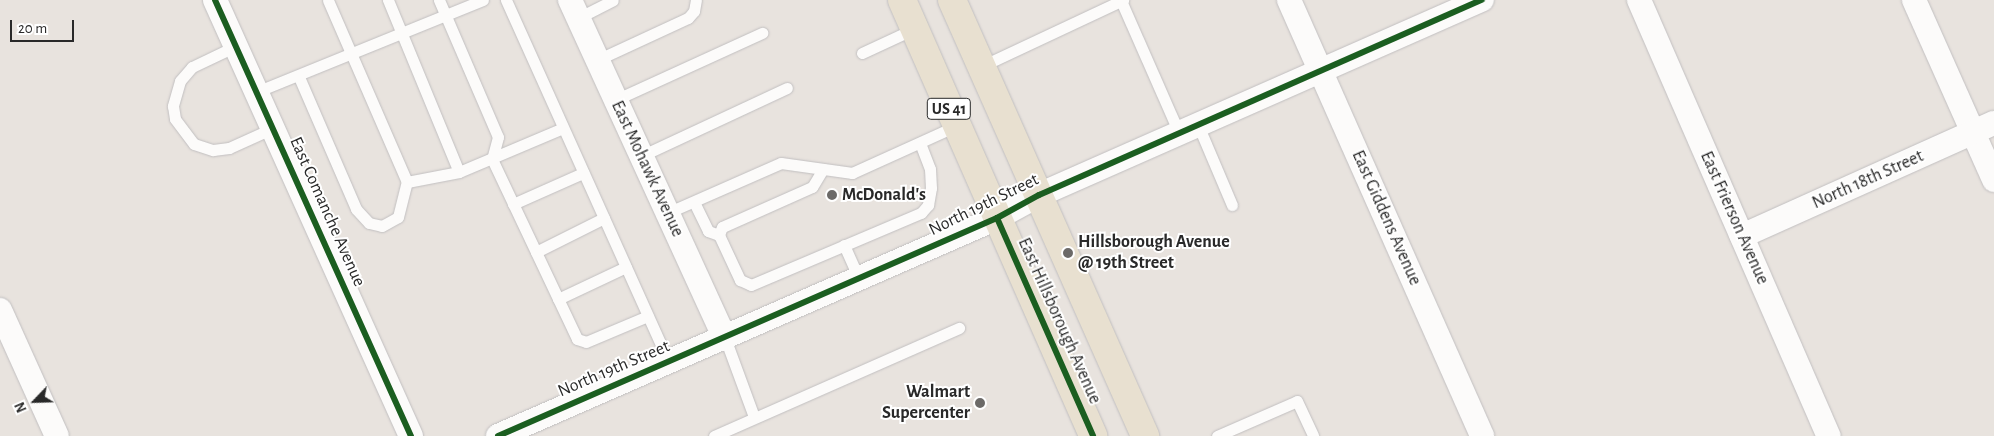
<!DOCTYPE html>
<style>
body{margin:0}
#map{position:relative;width:1994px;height:436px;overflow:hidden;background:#e8e3de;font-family:"Alegreya Sans",sans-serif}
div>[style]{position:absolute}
.roads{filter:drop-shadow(0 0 1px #c1bfc0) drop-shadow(0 0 1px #c1bfc0)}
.service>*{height:11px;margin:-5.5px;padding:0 5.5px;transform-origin:5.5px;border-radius:5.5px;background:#fcfbfa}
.minor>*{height:24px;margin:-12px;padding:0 12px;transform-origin:12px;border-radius:12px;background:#fcfbfa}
.primary>*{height:28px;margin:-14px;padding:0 14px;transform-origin:14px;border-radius:14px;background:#e8e0d0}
.cycleway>*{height:6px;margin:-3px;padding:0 3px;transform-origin:3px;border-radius:3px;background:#1b5e20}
.dots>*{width:14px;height:14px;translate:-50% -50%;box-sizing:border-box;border:2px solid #fff;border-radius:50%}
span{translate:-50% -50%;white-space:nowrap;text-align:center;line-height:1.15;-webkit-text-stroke:4px #fff;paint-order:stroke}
.shield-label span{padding:1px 4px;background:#fff;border:1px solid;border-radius:4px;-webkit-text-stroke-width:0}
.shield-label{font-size:16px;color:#292929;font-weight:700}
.street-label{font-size:18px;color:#292929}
.poi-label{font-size:18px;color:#292929;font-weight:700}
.left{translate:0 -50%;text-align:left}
.right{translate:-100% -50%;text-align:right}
.north{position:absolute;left:10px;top:376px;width:50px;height:50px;-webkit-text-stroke:4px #fff;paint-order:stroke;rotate:246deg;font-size:14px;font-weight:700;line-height:20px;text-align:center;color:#292929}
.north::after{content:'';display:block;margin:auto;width:18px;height:22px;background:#292929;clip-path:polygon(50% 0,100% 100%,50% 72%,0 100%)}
.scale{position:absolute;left:10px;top:20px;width:64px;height:22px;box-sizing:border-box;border:2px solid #292929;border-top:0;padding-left:6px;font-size:15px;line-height:18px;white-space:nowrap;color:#292929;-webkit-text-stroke:4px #fff;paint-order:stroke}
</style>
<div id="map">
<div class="roads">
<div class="service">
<div style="left:388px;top:0;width:186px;rotate:67.6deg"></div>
<div style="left:439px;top:0;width:149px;rotate:66.7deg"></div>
<div style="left:498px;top:137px;width:23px;rotate:105deg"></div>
<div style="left:492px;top:159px;width:199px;rotate:64.7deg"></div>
<div style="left:577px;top:339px;width:9px;rotate:18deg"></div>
<div style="left:586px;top:342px;width:67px;rotate:-22.8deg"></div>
<div style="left:506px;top:0;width:397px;rotate:65.8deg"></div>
<div style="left:1122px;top:3px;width:142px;rotate:66.3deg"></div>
<div style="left:578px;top:18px;width:39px;rotate:-27deg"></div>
<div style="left:236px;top:46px;width:49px;rotate:154.5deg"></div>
<div style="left:192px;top:67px;width:18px;rotate:131deg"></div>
<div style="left:180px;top:81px;width:26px;rotate:106deg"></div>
<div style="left:173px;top:106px;width:13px;rotate:81deg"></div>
<div style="left:175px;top:119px;width:31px;rotate:53deg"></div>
<div style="left:194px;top:144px;width:20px;rotate:18deg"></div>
<div style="left:213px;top:150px;width:16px;rotate:-7deg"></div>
<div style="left:229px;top:148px;width:48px;rotate:-24.4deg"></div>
<div style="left:862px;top:53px;width:57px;rotate:-24.8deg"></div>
<div style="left:597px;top:60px;width:100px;rotate:-24.8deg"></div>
<div style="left:688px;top:18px;width:9px;rotate:-49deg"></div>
<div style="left:694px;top:11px;width:11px;rotate:-80deg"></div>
<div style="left:982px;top:66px;width:156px;rotate:-25.1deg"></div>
<div style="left:299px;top:77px;width:144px;rotate:66.6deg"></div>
<div style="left:356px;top:209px;width:19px;rotate:47deg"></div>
<div style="left:369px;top:223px;width:13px;rotate:13deg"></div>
<div style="left:382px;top:226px;width:18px;rotate:-29deg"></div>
<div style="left:398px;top:217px;width:36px;rotate:-76deg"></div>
<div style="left:407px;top:182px;width:198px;rotate:-113.5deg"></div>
<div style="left:256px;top:92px;width:245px;rotate:-22.1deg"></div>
<div style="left:615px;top:100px;width:162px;rotate:-24.5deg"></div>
<div style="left:1198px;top:125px;width:87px;rotate:67deg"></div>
<div style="left:641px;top:156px;width:161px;rotate:-25deg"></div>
<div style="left:823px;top:169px;width:21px;rotate:121deg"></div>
<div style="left:812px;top:187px;width:98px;rotate:156deg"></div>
<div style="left:722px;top:227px;width:9px;rotate:111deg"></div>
<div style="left:719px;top:235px;width:50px;rotate:65deg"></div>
<div style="left:740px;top:280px;width:12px;rotate:24deg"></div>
<div style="left:751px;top:285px;width:185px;rotate:-23deg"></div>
<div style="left:921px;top:213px;width:11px;rotate:-49deg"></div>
<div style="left:928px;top:205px;width:17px;rotate:-80deg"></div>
<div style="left:931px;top:188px;width:19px;rotate:-93deg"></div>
<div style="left:930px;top:169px;width:28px;rotate:-111deg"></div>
<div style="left:407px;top:182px;width:53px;rotate:-10.9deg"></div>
<div style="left:459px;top:172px;width:113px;rotate:-22.9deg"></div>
<div style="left:694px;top:202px;width:32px;rotate:64deg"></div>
<div style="left:708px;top:231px;width:12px;rotate:20deg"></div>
<div style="left:513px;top:204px;width:77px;rotate:-23.9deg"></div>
<div style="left:667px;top:213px;width:124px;rotate:-23.7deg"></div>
<div style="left:781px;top:163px;width:72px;rotate:8deg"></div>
<div style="left:852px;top:173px;width:114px;rotate:-24.3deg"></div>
<div style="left:844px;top:245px;width:37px;rotate:66deg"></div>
<div style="left:536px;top:252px;width:76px;rotate:-26.6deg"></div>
<div style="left:558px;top:299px;width:75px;rotate:-25.2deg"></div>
<div style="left:725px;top:338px;width:84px;rotate:69.8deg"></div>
<div style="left:714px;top:436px;width:268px;rotate:-23.8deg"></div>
<div style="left:1217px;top:436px;width:87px;rotate:-23.6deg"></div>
<div style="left:1297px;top:401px;width:38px;rotate:65deg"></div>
</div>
<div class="minor">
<div style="left:215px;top:0;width:478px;rotate:65.8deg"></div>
<div style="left:570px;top:0;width:372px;rotate:65.4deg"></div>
<div style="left:1289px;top:0;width:477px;rotate:66.1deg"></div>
<div style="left:1639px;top:0;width:476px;rotate:66.5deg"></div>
<div style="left:1914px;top:0;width:197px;rotate:66deg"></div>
<div style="left:1742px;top:236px;width:276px;rotate:-24.2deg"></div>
<div style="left:0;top:310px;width:138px;rotate:65.7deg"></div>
<div style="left:498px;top:436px;width:545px;rotate:-23.6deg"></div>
<div style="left:997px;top:218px;width:48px;rotate:-28.7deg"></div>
<div style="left:1039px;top:195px;width:484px;rotate:-23.8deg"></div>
</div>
<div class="primary">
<div style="left:902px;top:0;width:476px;rotate:66.3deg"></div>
<div style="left:952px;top:0;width:477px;rotate:66.1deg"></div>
</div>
</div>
<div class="cycleway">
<div style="left:215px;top:0;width:478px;rotate:65.8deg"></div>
<div style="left:997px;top:218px;width:238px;rotate:66.2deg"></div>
<div style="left:498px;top:436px;width:545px;rotate:-23.6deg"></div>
<div style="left:997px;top:218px;width:48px;rotate:-28.7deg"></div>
<div style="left:1039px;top:195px;width:484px;rotate:-23.8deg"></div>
</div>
<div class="dots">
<div style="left:832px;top:195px;background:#6c6a68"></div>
<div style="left:1068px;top:253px;background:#6c6a68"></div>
<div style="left:980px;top:403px;background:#6c6a68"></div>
</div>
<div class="shield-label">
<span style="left:949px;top:109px">US 41</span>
</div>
<div class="street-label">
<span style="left:647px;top:169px;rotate:65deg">East Mohawk Avenue</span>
<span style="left:1868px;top:180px;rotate:-24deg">North 18th Street</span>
<span style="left:984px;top:205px;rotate:-26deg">North 19th Street</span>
<span style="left:327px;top:212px;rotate:66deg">East Comanche Avenue</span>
<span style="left:1386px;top:218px;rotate:66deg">East Giddens Avenue</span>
<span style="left:1734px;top:218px;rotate:66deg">East Frierson Avenue</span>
<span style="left:1059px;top:321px;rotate:66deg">East Hillsborough Avenue</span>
<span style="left:614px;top:369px;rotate:-23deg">North 19th Street</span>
</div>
<div class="poi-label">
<span class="left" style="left:842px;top:195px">McDonald's</span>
<span class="left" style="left:1078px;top:253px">Hillsborough Avenue<br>@ 19th Street</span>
<span class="right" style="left:970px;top:403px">Walmart<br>Supercenter</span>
</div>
<div class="north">N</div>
<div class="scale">20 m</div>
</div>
